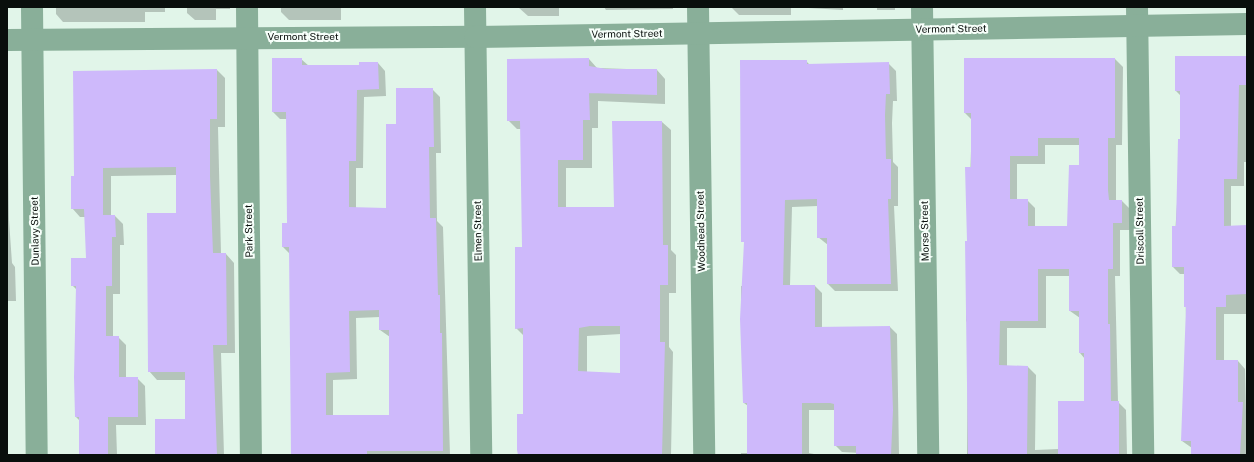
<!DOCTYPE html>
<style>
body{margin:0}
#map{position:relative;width:1254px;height:462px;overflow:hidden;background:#e1f5e9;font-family:"Public Sans",sans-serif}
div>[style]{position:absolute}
.shadow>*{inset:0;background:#0003;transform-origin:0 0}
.building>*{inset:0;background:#ceb9fb}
.minor>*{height:22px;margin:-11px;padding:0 11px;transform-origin:11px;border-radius:11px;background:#89af99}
span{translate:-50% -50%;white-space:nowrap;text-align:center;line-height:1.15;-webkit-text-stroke:4px #f7fffa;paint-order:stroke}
.street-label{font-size:10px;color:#090f0c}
.frame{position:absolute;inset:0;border:8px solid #090f0c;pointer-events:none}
</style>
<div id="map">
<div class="shadow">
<div style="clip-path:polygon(56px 7px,165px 7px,165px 12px,145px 12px,145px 22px,63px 22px,56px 14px)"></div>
<div style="clip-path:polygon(187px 7px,230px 7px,230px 9px,216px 9px,216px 20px,195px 20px,187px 13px)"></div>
<div style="clip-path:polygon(281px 7px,341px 7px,341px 20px,289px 20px,281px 12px)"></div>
<div style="clip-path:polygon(518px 7px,559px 7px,559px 16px,528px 16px)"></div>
<div style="clip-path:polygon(604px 7px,673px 7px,673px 9px,606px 10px)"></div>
<div style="clip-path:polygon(731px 7px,843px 7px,843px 10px,791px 7px,791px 15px,739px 15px)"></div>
<div style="left:877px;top:7px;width:18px;height:3px"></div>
<div style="clip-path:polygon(970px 7px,1045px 7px,1045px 8px)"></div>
<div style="clip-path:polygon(1247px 56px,1247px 162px,1244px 162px,1244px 186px,1231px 186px,1231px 227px,1247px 227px,1247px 314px,1224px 314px,1224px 361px,1238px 361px,1245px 369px,1247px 455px,1192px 455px,1192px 448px,1182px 441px,1187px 361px,1185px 274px,1180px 274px,1173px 267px,1181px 140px,1181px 96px,1176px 91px,1176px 57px)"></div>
<div style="clip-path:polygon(evenodd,301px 59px,309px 66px,360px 66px,378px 63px,385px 71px,386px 96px,364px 97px,363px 168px,356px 168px,356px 208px,387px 209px,397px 124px,433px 90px,440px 97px,441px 153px,436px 153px,437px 221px,443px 227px,450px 455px,292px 455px,290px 254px,283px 247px,288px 224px,287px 119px,280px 119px,273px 112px,301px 59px,380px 317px,380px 330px,390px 337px,390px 416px,333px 416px,333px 380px,357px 379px,356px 318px,380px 317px)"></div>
<div style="clip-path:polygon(evenodd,589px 59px,597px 68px,657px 70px,665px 79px,665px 104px,598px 101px,598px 128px,592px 128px,592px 168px,566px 168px,566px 208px,615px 208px,613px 122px,662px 122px,671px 130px,671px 250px,676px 255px,676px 293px,669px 293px,669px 347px,673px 352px,671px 455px,519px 455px,524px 415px,524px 336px,516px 328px,523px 247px,521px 129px,517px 129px,508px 120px,589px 59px,621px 334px,621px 374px,587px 372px,587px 336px,621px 334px)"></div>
<div style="clip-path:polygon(evenodd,1115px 59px,1123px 67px,1122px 145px,1116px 145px,1116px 201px,1122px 201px,1130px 209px,1130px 230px,1120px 230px,1120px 276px,1115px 276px,1118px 402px,1126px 410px,1127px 455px,967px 455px,968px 323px,966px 321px,966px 242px,968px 242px,972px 120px,965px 113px,1115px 59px,1045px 145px,1080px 145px,1080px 166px,1068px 227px,1035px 227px,1035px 208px,1027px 200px,1017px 200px,1017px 164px,1045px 164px,1045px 145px,1115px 59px,1046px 276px,1070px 276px,1070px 311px,1080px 318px,1080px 353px,1085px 359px,1085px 402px,1059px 449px,1035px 450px,1036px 375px,1028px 367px,1007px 367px,1007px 328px,1046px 328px,1046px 276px)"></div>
<div style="clip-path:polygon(741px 61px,806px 61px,810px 65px,889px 64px,896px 71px,897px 101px,893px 101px,892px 123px,893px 162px,898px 167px,898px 206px,894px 206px,898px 291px,835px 291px,828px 284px,828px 245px,818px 237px,818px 206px,792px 207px,790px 286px,815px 286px,822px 293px,822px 327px,890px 327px,897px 334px,899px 455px,842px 452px,835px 445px,835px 410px,809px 410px,809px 453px,819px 455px,741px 455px,741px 453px,748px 453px,748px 406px,744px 403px,741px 319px,741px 286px,745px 286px)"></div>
<div style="clip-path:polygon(217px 70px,225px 78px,225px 127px,218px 127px,221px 254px,226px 254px,234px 263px,235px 353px,221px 353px,224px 455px,156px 455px,186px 420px,186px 380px,157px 380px,149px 371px,177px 214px,177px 175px,111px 176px,111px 216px,115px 216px,123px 224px,124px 245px,120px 245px,120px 294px,113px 294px,113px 337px,118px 337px,126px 345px,126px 378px,137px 378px,145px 386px,146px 425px,116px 425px,117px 455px,80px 455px,80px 421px,76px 417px,77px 290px,72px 285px,87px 258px,85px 217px,80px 217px,72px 208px,75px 177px,74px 72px)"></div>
<div style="clip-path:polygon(7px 81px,9px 220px,12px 263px,15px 267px,16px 301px,7px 301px,7px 304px)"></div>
</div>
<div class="building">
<div style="clip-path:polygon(1175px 56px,1247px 56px,1247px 85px,1239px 85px,1237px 179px,1224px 179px,1224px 226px,1247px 225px,1247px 294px,1226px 295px,1226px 307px,1216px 307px,1216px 360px,1238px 360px,1238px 402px,1243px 402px,1240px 455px,1191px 455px,1191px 441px,1181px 441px,1186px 307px,1184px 307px,1184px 267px,1172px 267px,1172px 226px,1176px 226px,1178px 139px,1180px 139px,1180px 91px,1175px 91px)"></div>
<div style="clip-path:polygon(evenodd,272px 58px,302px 58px,302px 65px,359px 65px,359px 62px,378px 62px,379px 89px,357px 90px,356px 161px,349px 161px,349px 207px,386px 208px,386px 124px,396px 124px,396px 88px,433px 88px,434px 147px,429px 147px,430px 218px,436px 218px,438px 295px,440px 295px,440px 333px,442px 333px,443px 451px,367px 451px,367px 455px,291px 455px,289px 247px,282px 247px,282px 223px,287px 223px,286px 112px,272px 112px,272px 58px,379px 310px,379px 330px,389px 330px,389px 415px,326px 415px,326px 373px,350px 372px,349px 311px,379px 310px)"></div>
<div style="clip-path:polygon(evenodd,589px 58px,589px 66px,606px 69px,657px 69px,657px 95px,589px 93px,590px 120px,583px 120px,583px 160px,558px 160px,558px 207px,614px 207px,612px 121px,662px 121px,663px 245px,668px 245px,668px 285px,660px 285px,660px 342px,665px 342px,662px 455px,518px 455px,517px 450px,517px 414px,523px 414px,523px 328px,515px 329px,515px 247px,522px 247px,520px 121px,507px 121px,507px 59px,589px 58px,590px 326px,620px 326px,620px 373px,578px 371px,579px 328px,590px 326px)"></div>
<div style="clip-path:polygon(evenodd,964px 58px,1115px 58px,1115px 138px,1108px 138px,1108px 190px,1109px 200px,1122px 200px,1122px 223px,1113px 223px,1113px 269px,1108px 269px,1108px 324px,1110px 324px,1111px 401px,1119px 401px,1119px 455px,1058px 455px,1058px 401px,1084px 401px,1084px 353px,1079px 353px,1079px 311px,1069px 311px,1069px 269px,1038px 269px,1038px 321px,1000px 321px,999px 365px,1028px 366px,1027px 455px,968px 455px,965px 241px,967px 241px,965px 167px,971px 167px,971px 113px,964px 113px,964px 58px,1038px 138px,1079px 138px,1079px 165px,1069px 165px,1067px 226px,1028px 226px,1028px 199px,1010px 199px,1010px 156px,1038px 156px,1038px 138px)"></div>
<div style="clip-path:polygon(740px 60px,807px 60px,807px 64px,889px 62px,890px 94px,886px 94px,885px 115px,886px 159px,891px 159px,891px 199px,888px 199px,891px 284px,827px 284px,827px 238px,817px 238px,817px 199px,785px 200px,783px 285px,815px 285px,815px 327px,890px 326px,893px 410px,891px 455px,856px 455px,856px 446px,834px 446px,834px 404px,830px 403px,802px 403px,802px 455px,747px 455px,747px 403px,743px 403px,740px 319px,744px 242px,741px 242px)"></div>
<div style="clip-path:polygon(217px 69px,217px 119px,210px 119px,210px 176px,213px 253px,226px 253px,227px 345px,213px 345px,217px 455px,155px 455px,155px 419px,185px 419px,185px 372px,148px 372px,147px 213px,176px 213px,176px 167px,103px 168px,103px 215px,115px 215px,116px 237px,112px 237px,112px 286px,106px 286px,106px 336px,119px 336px,119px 377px,138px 377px,138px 417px,108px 417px,108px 455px,79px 455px,79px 417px,75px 417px,74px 377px,76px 286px,71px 286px,71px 258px,86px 258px,84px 209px,71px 209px,71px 176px,74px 176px,73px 71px)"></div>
</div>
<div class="minor">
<div style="left:32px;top:7px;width:448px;rotate:89.4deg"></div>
<div style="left:247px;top:7px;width:448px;rotate:89.5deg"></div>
<div style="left:475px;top:7px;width:448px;rotate:89.2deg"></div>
<div style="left:698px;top:7px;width:448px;rotate:89.2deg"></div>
<div style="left:922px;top:7px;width:448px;rotate:89.2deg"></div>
<div style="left:1137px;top:7px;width:448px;rotate:89.2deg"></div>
<div style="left:7px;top:40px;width:468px;rotate:-0.4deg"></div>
<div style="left:475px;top:37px;width:772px;rotate:-0.96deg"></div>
</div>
<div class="street-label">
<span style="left:951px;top:29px;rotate:-1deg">Vermont Street</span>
<span style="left:627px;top:34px;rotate:-1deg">Vermont Street</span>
<span style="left:303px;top:37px">Vermont Street</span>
<span style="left:35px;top:231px;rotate:-91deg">Dunlavy Street</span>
<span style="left:249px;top:231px;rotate:-91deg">Park Street</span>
<span style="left:478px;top:231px;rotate:-91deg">Elmen Street</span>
<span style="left:701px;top:231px;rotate:-91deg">Woodhead Street</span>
<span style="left:925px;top:231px;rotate:-91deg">Morse Street</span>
<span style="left:1140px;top:231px;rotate:-91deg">Driscoll Street</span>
</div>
<div class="frame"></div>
</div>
